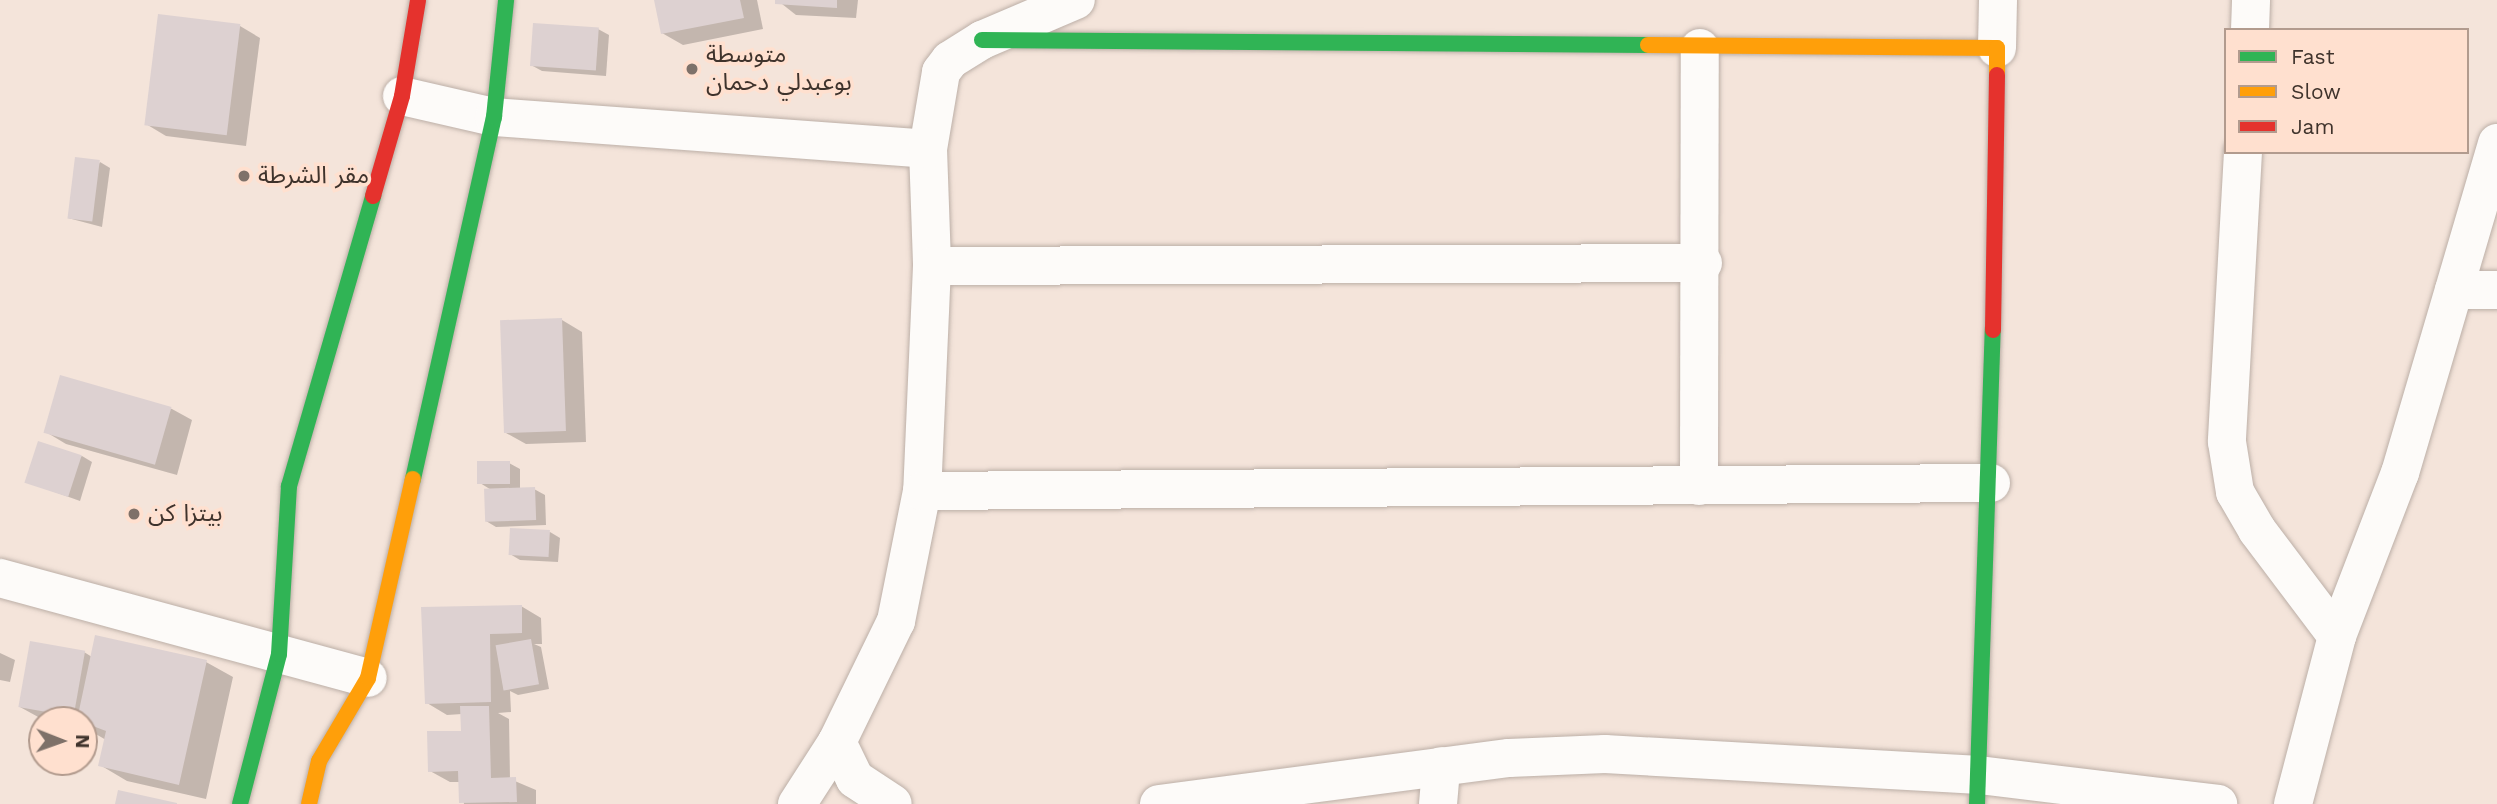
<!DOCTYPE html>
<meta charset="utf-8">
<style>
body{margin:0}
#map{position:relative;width:2497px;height:804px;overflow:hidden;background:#f4e4da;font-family:"Work Sans","Noto Sans Arabic",sans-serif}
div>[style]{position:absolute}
.shadow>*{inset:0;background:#0003}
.building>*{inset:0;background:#ddd1d1;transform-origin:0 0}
.roads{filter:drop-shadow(0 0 2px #bcafa7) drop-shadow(0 0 2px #bcafa7)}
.street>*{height:38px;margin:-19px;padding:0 19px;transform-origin:19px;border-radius:19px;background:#fdfbf9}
.fast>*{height:16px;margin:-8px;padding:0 8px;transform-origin:8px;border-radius:8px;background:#30b455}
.slow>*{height:16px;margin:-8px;padding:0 8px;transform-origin:8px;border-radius:8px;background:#ff9f0a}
.jam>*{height:16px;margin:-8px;padding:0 8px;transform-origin:8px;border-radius:8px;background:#e5322d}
.dots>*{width:19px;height:19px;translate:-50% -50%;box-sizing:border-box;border:4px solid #ffe0cf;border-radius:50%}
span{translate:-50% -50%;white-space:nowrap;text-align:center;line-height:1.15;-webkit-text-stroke:7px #ffe0cf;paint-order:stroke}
.poi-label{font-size:24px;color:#3f332c}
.left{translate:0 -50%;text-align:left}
.legend{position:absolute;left:2224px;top:28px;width:245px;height:126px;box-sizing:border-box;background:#ffe0cf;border:2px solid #b29b8e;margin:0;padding:9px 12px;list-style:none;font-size:21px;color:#3f332c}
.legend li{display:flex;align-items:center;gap:14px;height:35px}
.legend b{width:35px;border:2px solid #b29b8e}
.north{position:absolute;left:28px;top:706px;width:70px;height:70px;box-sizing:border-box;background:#ffe0cf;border:2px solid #b29b8e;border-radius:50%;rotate:91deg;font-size:19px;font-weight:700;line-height:28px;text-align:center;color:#3f332c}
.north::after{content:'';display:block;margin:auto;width:24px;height:32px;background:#7e7169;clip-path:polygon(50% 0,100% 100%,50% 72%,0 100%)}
</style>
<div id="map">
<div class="shadow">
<div style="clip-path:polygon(655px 0,757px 0,763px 29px,683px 45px,662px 33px)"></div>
<div style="clip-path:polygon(777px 0,858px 0,856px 18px,796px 15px)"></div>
<div style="clip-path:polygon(240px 26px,260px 38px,246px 146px,166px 136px,146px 124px)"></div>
<div style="clip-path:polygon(598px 29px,609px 35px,606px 76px,542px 71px,531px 65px)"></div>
<div style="clip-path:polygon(100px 162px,110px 168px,102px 227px,68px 218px)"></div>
<div style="clip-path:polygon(562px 320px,582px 332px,586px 442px,526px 444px,506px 433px)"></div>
<div style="clip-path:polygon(61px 377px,172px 409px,192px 420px,177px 475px,66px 444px,46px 432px)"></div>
<div style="clip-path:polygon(82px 456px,92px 462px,80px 501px,27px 482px)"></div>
<div style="clip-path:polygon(509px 463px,520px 469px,520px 490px,534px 489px,545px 495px,546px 525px,496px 527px,486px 521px,493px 491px,480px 483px)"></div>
<div style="clip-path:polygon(550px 532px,560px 538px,558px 562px,520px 560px,510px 554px)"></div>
<div style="clip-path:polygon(521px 606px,541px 618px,542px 644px,534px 644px,541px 647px,549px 689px,518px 695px,510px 691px,511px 712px,498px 713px,509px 719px,510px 779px,536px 790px,536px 804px,464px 804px,460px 782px,450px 782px,430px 771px,463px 733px,462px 714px,447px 715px,427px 703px,423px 609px)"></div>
<div style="clip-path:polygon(84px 652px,92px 657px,206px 662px,233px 677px,206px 799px,127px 781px,100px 765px,106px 740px,84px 727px,84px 720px,40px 718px,20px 707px)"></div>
<div style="clip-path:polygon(0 653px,15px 660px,10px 682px,0 680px)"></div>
</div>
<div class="building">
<div style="clip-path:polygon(654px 0,740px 0,744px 18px,661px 34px)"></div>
<div style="clip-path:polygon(775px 0,837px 0,837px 8px,775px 4px)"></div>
<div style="left:158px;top:14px;width:83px;height:112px;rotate:7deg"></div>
<div style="left:533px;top:23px;width:66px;height:43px;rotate:4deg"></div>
<div style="left:75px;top:157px;width:25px;height:62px;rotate:7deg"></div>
<div style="left:562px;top:318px;width:113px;height:62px;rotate:88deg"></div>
<div style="left:60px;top:375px;width:116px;height:60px;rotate:16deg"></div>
<div style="left:38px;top:441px;width:46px;height:44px;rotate:18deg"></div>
<div style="left:510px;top:461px;width:23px;height:33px;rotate:90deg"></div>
<div style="left:535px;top:487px;width:33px;height:51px;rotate:88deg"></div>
<div style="left:510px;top:528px;width:40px;height:27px;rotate:3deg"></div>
<div style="clip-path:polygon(522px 605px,522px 633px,490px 634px,491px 702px,425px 704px,421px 607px)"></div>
<div style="clip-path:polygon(95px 635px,207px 660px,179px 785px,98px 766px,106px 731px,77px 720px)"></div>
<div style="left:531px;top:639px;width:46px;height:36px;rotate:80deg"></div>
<div style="left:30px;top:641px;width:56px;height:67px;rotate:10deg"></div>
<div style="clip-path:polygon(460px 706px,489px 706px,491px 778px,516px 777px,517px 802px,459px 803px,458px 771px,428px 772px,427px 731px,461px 731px)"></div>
<div style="clip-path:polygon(118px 790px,177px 803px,177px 804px,115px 804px)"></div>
</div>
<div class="roads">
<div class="street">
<div style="left:2250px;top:30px;width:30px;rotate:-88deg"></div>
<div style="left:1997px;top:48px;width:48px;rotate:-88.8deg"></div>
<div style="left:402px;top:96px;width:94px;rotate:12.9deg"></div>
<div style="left:494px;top:117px;width:435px;rotate:4.2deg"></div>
<div style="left:928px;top:149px;width:117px;rotate:88deg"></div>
<div style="left:932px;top:266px;width:225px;rotate:92.5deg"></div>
<div style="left:922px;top:491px;width:133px;rotate:101.3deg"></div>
<div style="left:896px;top:621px;width:135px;rotate:116deg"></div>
<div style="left:837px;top:742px;width:74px;rotate:122.8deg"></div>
<div style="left:928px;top:149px;width:78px;rotate:-80.4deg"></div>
<div style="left:941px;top:72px;width:15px;rotate:-53deg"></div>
<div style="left:950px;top:60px;width:38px;rotate:-32deg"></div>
<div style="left:982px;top:40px;width:102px;rotate:-23.1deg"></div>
<div style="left:2243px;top:152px;width:290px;rotate:93.2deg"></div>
<div style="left:2227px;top:442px;width:51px;rotate:80.9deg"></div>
<div style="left:2235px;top:492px;width:44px;rotate:59.9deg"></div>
<div style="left:2257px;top:530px;width:133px;rotate:53deg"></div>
<div style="left:932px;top:266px;width:771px;rotate:-0.22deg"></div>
<div style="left:2454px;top:290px;width:43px"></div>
<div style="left:1699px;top:486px;width:438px;rotate:-89.9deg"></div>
<div style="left:922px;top:491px;width:1069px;rotate:-0.43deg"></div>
<div style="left:0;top:578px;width:381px;rotate:15.2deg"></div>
<div style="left:837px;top:742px;width:41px;rotate:64.1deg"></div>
<div style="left:855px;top:779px;width:45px;rotate:33.3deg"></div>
<div style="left:1159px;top:804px;width:353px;rotate:-7.5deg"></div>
<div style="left:1509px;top:758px;width:96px;rotate:-2.4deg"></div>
<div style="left:1605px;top:754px;width:375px;rotate:3.2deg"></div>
<div style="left:1979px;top:775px;width:241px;rotate:6.9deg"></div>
<div style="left:1438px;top:804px;width:38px;rotate:-85deg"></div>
<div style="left:2293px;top:804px;width:174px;rotate:-75.3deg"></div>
<div style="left:2337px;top:636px;width:175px;rotate:-68.9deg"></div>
<div style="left:2400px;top:473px;width:344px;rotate:-73.6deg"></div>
</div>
<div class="fast">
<div style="left:982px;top:40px;width:666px;rotate:0.43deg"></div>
<div style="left:413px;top:479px;width:371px;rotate:-77.4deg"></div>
<div style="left:494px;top:117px;width:118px;rotate:-84.1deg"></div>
<div style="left:240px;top:804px;width:155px;rotate:-75.4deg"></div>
<div style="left:279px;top:654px;width:168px;rotate:-86.6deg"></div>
<div style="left:289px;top:486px;width:302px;rotate:-73.8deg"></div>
<div style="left:1977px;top:804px;width:474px;rotate:-88.1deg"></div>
</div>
<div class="slow">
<div style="left:1648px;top:45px;width:349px;rotate:0.5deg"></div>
<div style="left:1997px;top:48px;width:27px;rotate:90deg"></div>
<div style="left:309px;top:804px;width:44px;rotate:-76.9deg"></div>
<div style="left:319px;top:761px;width:96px;rotate:-59.4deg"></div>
<div style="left:368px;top:678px;width:204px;rotate:-77.3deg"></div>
</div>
<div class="jam">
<div style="left:373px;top:196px;width:104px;rotate:-73.8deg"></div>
<div style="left:402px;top:96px;width:97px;rotate:-80.5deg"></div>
<div style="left:1993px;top:330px;width:255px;rotate:-89.1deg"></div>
</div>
</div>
<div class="dots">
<div style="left:692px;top:69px;background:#7e7169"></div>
<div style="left:244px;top:176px;background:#7e7169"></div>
<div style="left:134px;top:514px;background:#7e7169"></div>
</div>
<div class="poi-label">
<span class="left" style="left:706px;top:69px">متوسطة<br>بوعبدلي دحمان</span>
<span class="left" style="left:258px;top:176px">مقر الشرطة</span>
<span class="left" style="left:148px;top:514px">بيتزا كن</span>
</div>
<ul class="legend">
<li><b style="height:9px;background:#30b455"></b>Fast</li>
<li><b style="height:9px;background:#ff9f0a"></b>Slow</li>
<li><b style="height:9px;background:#e5322d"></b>Jam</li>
</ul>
<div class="north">N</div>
</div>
